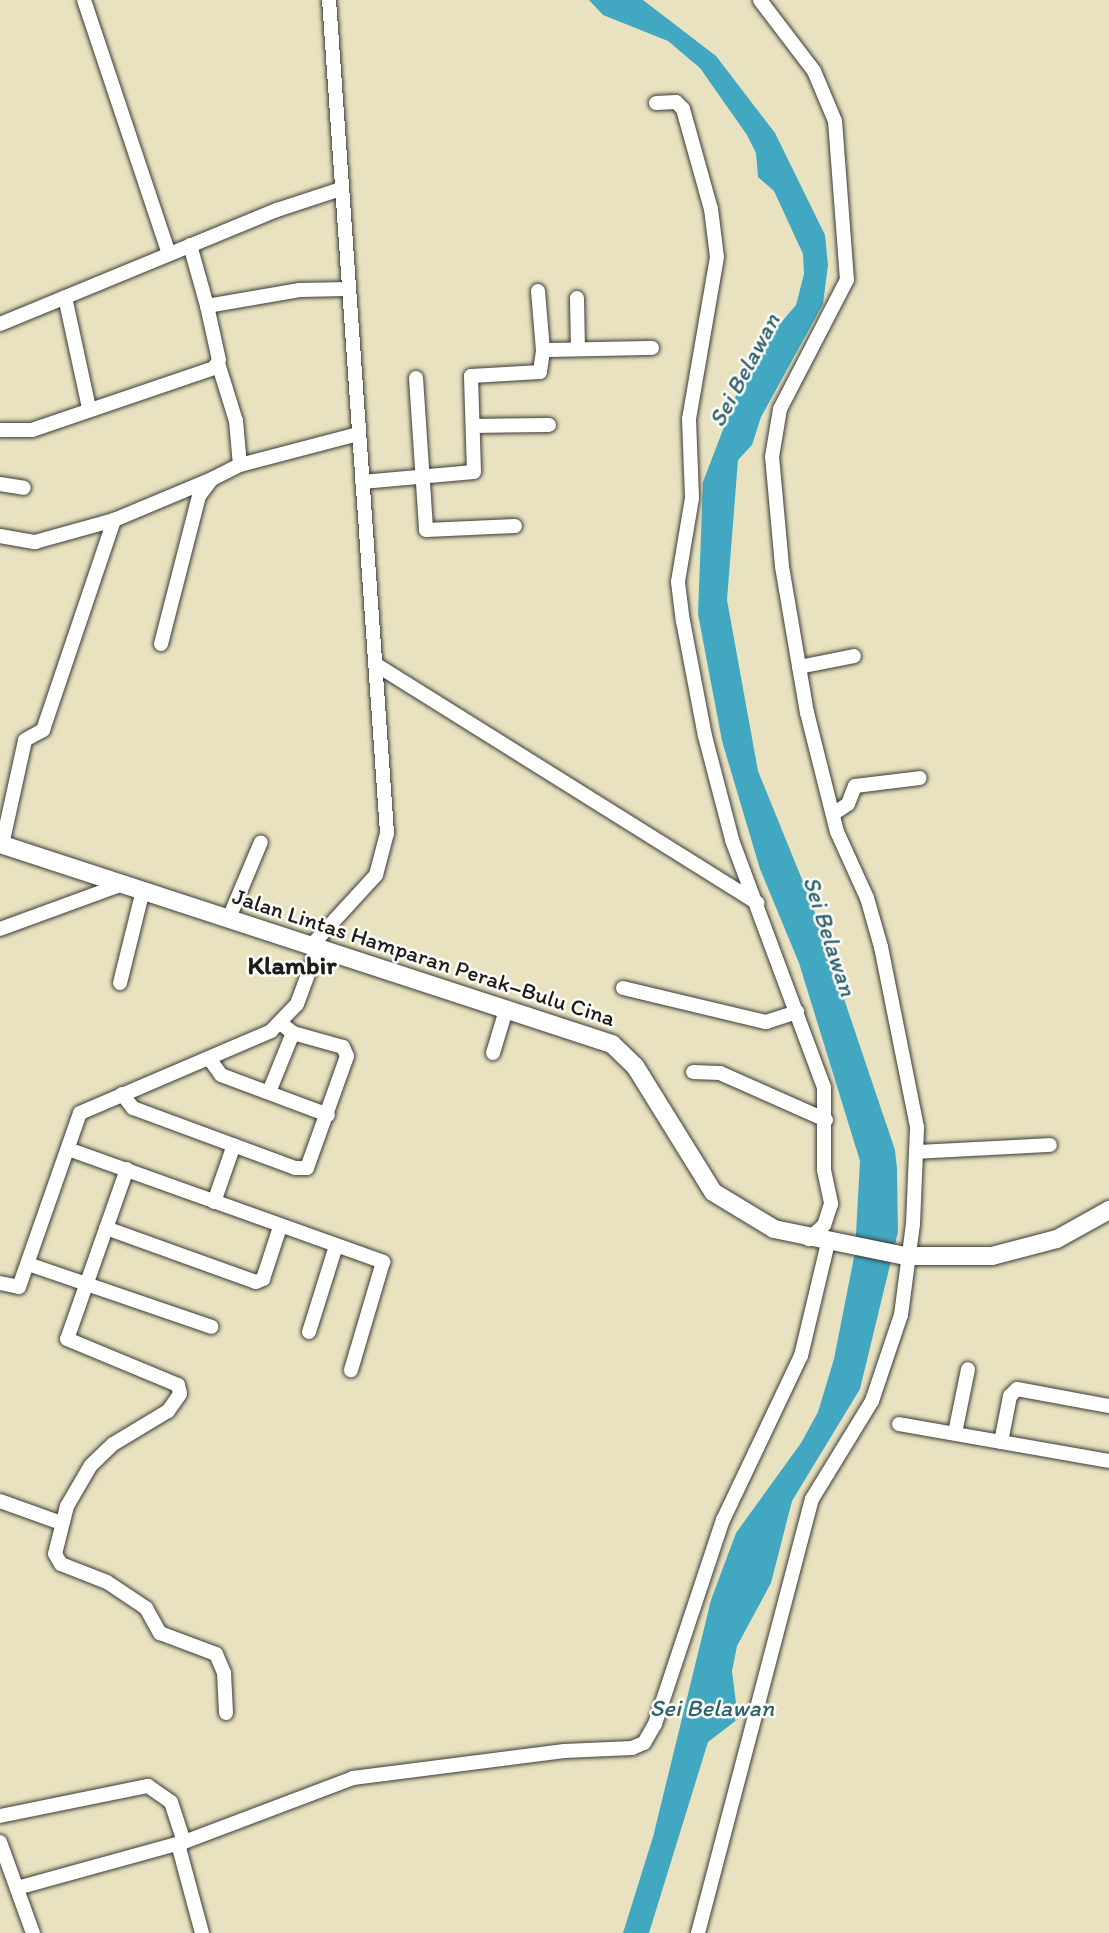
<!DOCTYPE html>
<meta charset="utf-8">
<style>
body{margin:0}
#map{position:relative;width:1109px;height:1933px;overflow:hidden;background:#e8e2c1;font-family:Itim,sans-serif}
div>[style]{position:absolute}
.water>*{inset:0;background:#42a8c2}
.roads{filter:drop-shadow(0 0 2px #3b3a35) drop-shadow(0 0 2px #3b3a35)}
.minor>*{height:14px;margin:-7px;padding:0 7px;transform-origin:7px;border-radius:7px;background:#fff}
.major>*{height:18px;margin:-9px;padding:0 9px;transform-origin:9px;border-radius:9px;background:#fff}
span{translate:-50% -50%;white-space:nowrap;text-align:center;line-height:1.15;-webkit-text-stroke:5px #fdfcf7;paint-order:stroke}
.street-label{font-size:23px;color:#1c1c1c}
.water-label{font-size:24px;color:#2f626f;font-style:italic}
.quarter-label{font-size:26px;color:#1c1c1c;font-weight:700}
</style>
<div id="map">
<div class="water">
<div style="clip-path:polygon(589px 0,643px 0,716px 56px,775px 133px,825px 235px,828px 265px,823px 304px,761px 417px,752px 445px,738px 460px,727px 600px,758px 771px,812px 904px,895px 1150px,897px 1169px,898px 1232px,860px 1389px,792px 1501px,771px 1583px,737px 1646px,732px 1671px,738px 1719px,708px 1742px,649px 1933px,623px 1933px,653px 1837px,711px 1600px,736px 1533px,801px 1443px,818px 1412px,834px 1359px,855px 1252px,860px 1161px,799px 963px,760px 869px,722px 741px,698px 614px,703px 482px,750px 359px,796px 305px,804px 274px,803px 254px,774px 191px,758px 177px,756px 153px,747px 135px,700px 68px,668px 41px,603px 15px)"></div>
</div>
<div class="roads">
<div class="minor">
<div style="left:84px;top:0;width:268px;rotate:71.5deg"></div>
<div style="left:656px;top:103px;width:20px;rotate:-3deg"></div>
<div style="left:676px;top:102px;width:10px;rotate:45deg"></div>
<div style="left:683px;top:109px;width:104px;rotate:74.4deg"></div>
<div style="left:711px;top:209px;width:48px;rotate:82.9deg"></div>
<div style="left:717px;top:257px;width:164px;rotate:99.8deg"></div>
<div style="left:689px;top:419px;width:79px;rotate:87.8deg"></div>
<div style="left:692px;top:498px;width:85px;rotate:99.5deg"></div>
<div style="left:678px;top:582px;width:39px;rotate:83deg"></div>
<div style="left:683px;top:621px;width:117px;rotate:79.2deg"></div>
<div style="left:705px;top:736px;width:107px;rotate:75.4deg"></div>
<div style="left:732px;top:840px;width:264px;rotate:69.6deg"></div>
<div style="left:824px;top:1087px;width:83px;rotate:90deg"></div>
<div style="left:824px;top:1170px;width:35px;rotate:78deg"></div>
<div style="left:831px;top:1204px;width:22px;rotate:108deg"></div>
<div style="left:824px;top:1225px;width:21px;rotate:137deg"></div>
<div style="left:190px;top:245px;width:63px;rotate:74.4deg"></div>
<div style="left:538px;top:291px;width:59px;rotate:85.2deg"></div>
<div style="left:65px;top:297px;width:114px;rotate:77.8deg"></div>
<div style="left:577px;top:298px;width:51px;rotate:88.9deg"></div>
<div style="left:0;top:324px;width:300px;rotate:-22.4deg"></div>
<div style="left:277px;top:210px;width:67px;rotate:-18.2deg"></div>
<div style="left:218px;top:363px;width:61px;rotate:72.8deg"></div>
<div style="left:236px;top:421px;width:44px;rotate:84.8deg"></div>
<div style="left:416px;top:378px;width:152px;rotate:86.2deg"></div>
<div style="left:426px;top:530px;width:89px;rotate:-2.6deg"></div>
<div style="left:473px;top:426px;width:76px;rotate:-0.8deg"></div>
<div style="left:0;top:430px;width:32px"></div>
<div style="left:32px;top:430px;width:192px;rotate:-18.8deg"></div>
<div style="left:214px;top:368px;width:9px;rotate:-58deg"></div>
<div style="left:219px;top:360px;width:55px;rotate:-102.5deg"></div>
<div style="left:207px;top:306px;width:94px;rotate:-9.8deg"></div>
<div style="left:300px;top:290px;width:47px;rotate:-1.2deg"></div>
<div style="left:362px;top:482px;width:112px;rotate:-5.1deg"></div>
<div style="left:474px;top:472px;width:96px;rotate:-91.8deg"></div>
<div style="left:471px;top:376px;width:69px;rotate:-3.3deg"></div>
<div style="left:540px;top:372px;width:22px;rotate:-82deg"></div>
<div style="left:543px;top:350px;width:109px;rotate:-1.1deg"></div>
<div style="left:0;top:484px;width:24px;rotate:9deg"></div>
<div style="left:0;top:536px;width:36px;rotate:10deg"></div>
<div style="left:35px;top:542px;width:82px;rotate:-15.6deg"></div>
<div style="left:161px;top:644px;width:153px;rotate:-75.6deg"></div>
<div style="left:199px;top:496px;width:21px;rotate:-53deg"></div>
<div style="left:212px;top:479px;width:31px;rotate:-27deg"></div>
<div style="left:240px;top:465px;width:122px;rotate:-14.7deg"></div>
<div style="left:375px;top:664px;width:451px;rotate:32deg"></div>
<div style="left:799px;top:667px;width:56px;rotate:-11.3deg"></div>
<div style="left:833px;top:814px;width:18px;rotate:-34deg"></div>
<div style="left:848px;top:804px;width:19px;rotate:-69deg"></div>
<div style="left:855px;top:786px;width:65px;rotate:-7deg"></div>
<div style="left:2px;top:845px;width:107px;rotate:-77.6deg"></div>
<div style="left:25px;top:740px;width:21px;rotate:-29deg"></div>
<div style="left:43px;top:730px;width:222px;rotate:-71.3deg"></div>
<div style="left:114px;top:520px;width:106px;rotate:-22.7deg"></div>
<div style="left:229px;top:918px;width:82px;rotate:-67.2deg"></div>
<div style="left:0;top:929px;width:128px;rotate:-20.1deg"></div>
<div style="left:310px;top:947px;width:98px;rotate:-47.5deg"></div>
<div style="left:376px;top:875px;width:43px;rotate:-75.3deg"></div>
<div style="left:387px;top:833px;width:835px;rotate:-93.98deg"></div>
<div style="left:120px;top:983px;width:96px;rotate:-76.1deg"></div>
<div style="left:623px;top:988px;width:147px;rotate:13.4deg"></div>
<div style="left:766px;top:1022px;width:33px;rotate:-18deg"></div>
<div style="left:493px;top:1053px;width:45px;rotate:-73.2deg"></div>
<div style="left:211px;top:1061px;width:17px;rotate:54deg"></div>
<div style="left:221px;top:1075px;width:114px;rotate:20.5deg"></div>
<div style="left:693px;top:1072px;width:27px;rotate:2deg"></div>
<div style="left:720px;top:1073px;width:116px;rotate:23.9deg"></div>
<div style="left:269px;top:1092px;width:64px;rotate:-67.9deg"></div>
<div style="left:122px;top:1094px;width:18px;rotate:52deg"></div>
<div style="left:133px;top:1108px;width:173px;rotate:20.3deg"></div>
<div style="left:295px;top:1168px;width:12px"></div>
<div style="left:307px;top:1168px;width:119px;rotate:-70.3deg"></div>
<div style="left:347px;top:1056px;width:10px;rotate:-114deg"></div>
<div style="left:343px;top:1047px;width:52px;rotate:-164.4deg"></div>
<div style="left:293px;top:1033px;width:14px;rotate:-141deg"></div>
<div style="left:68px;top:1149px;width:335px;rotate:19.7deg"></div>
<div style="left:383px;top:1262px;width:113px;rotate:106.5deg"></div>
<div style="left:916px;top:1152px;width:134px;rotate:-3deg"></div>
<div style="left:127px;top:1169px;width:180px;rotate:109.4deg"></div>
<div style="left:67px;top:1339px;width:120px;rotate:22.5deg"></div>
<div style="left:178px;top:1385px;width:9px;rotate:77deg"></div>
<div style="left:180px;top:1394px;width:21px;rotate:125deg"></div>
<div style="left:168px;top:1411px;width:64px;rotate:149deg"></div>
<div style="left:113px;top:1444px;width:30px;rotate:136deg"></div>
<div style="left:91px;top:1465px;width:48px;rotate:120.3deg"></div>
<div style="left:67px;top:1506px;width:49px;rotate:104deg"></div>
<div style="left:55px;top:1554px;width:12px;rotate:59deg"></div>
<div style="left:61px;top:1564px;width:49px;rotate:21.4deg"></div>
<div style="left:107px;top:1582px;width:47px;rotate:33.7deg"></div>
<div style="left:146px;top:1608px;width:29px;rotate:61deg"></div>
<div style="left:160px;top:1633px;width:60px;rotate:20.6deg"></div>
<div style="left:216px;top:1654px;width:21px;rotate:67deg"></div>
<div style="left:224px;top:1673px;width:40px;rotate:87.1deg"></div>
<div style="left:214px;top:1202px;width:60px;rotate:-70.7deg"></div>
<div style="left:106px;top:1228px;width:159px;rotate:19.8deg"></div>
<div style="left:256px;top:1282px;width:8px;rotate:-23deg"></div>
<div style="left:263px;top:1279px;width:55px;rotate:-71.9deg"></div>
<div style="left:28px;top:1264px;width:194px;rotate:18.9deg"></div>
<div style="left:0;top:1283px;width:19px;rotate:12deg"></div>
<div style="left:19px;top:1287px;width:184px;rotate:-70.7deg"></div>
<div style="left:80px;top:1113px;width:208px;rotate:-23.2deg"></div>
<div style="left:271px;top:1031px;width:37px;rotate:-46deg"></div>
<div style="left:297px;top:1004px;width:58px;rotate:-69.7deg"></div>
<div style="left:309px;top:1332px;width:90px;rotate:-72.6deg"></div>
<div style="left:899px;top:1424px;width:213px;rotate:10deg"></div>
<div style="left:955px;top:1433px;width:65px;rotate:-78.5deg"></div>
<div style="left:1001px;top:1442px;width:47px;rotate:-78.9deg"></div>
<div style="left:1010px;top:1396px;width:10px;rotate:-45deg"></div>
<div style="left:1017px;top:1389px;width:94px;rotate:10.5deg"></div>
<div style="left:0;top:1501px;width:65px;rotate:19.8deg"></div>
<div style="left:0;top:1816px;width:151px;rotate:-11.5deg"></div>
<div style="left:148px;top:1786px;width:28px;rotate:35deg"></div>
<div style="left:171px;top:1802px;width:42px;rotate:72deg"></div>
<div style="left:0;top:1842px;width:97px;rotate:70.1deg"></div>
<div style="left:178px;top:1844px;width:92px;rotate:74.9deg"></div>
<div style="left:17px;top:1888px;width:173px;rotate:-15.4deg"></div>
<div style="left:184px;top:1842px;width:181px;rotate:-20.7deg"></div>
<div style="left:353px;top:1778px;width:213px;rotate:-7.3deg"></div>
<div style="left:564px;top:1751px;width:68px;rotate:-2.5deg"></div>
<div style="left:632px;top:1748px;width:13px;rotate:-23deg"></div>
<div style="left:644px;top:1743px;width:22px;rotate:-60deg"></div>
<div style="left:655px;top:1724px;width:215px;rotate:-71.6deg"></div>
<div style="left:723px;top:1520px;width:182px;rotate:-64.6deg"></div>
<div style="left:801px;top:1356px;width:116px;rotate:-76.6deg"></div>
<div style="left:698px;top:1933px;width:449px;rotate:-75.3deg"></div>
<div style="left:812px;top:1499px;width:115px;rotate:-58.5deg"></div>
<div style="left:872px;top:1401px;width:91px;rotate:-71.4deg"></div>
<div style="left:901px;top:1315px;width:92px;rotate:-82.5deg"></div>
<div style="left:913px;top:1224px;width:97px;rotate:-87.6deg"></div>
<div style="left:917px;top:1127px;width:184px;rotate:-101.3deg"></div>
<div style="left:881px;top:947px;width:51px;rotate:-105.9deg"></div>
<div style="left:867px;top:898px;width:72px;rotate:-114.4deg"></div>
<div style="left:837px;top:832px;width:123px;rotate:-104.1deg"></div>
<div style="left:807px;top:713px;width:149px;rotate:-99.7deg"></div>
<div style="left:782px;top:566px;width:109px;rotate:-95.2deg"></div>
<div style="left:772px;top:457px;width:49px;rotate:-80.5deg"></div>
<div style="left:780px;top:409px;width:145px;rotate:-62.6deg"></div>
<div style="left:847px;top:280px;width:159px;rotate:-94.3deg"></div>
<div style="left:835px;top:121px;width:54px;rotate:-112.8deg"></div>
<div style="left:814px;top:71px;width:89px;rotate:-127.3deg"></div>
</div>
<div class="major">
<div style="left:0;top:844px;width:644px;rotate:18.1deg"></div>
<div style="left:612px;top:1044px;width:32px;rotate:44deg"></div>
<div style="left:635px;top:1066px;width:148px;rotate:58.2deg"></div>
<div style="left:713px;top:1192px;width:71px;rotate:31.2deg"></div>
<div style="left:774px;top:1229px;width:134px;rotate:11.6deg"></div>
<div style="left:905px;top:1256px;width:87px"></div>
<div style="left:992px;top:1256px;width:67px;rotate:-14.7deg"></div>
<div style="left:1057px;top:1239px;width:60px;rotate:-29.1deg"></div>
</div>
</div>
<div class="street-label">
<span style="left:424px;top:957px;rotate:18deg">Jalan Lintas Hamparan Perak–Bulu Cina</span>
</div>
<div class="water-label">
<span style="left:744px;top:370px;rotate:-62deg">Sei Belawan</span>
<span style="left:830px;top:936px;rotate:72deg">Sei Belawan</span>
<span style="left:712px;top:1708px">Sei Belawan</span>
</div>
<div class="quarter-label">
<span style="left:292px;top:966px">Klambir</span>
</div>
</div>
